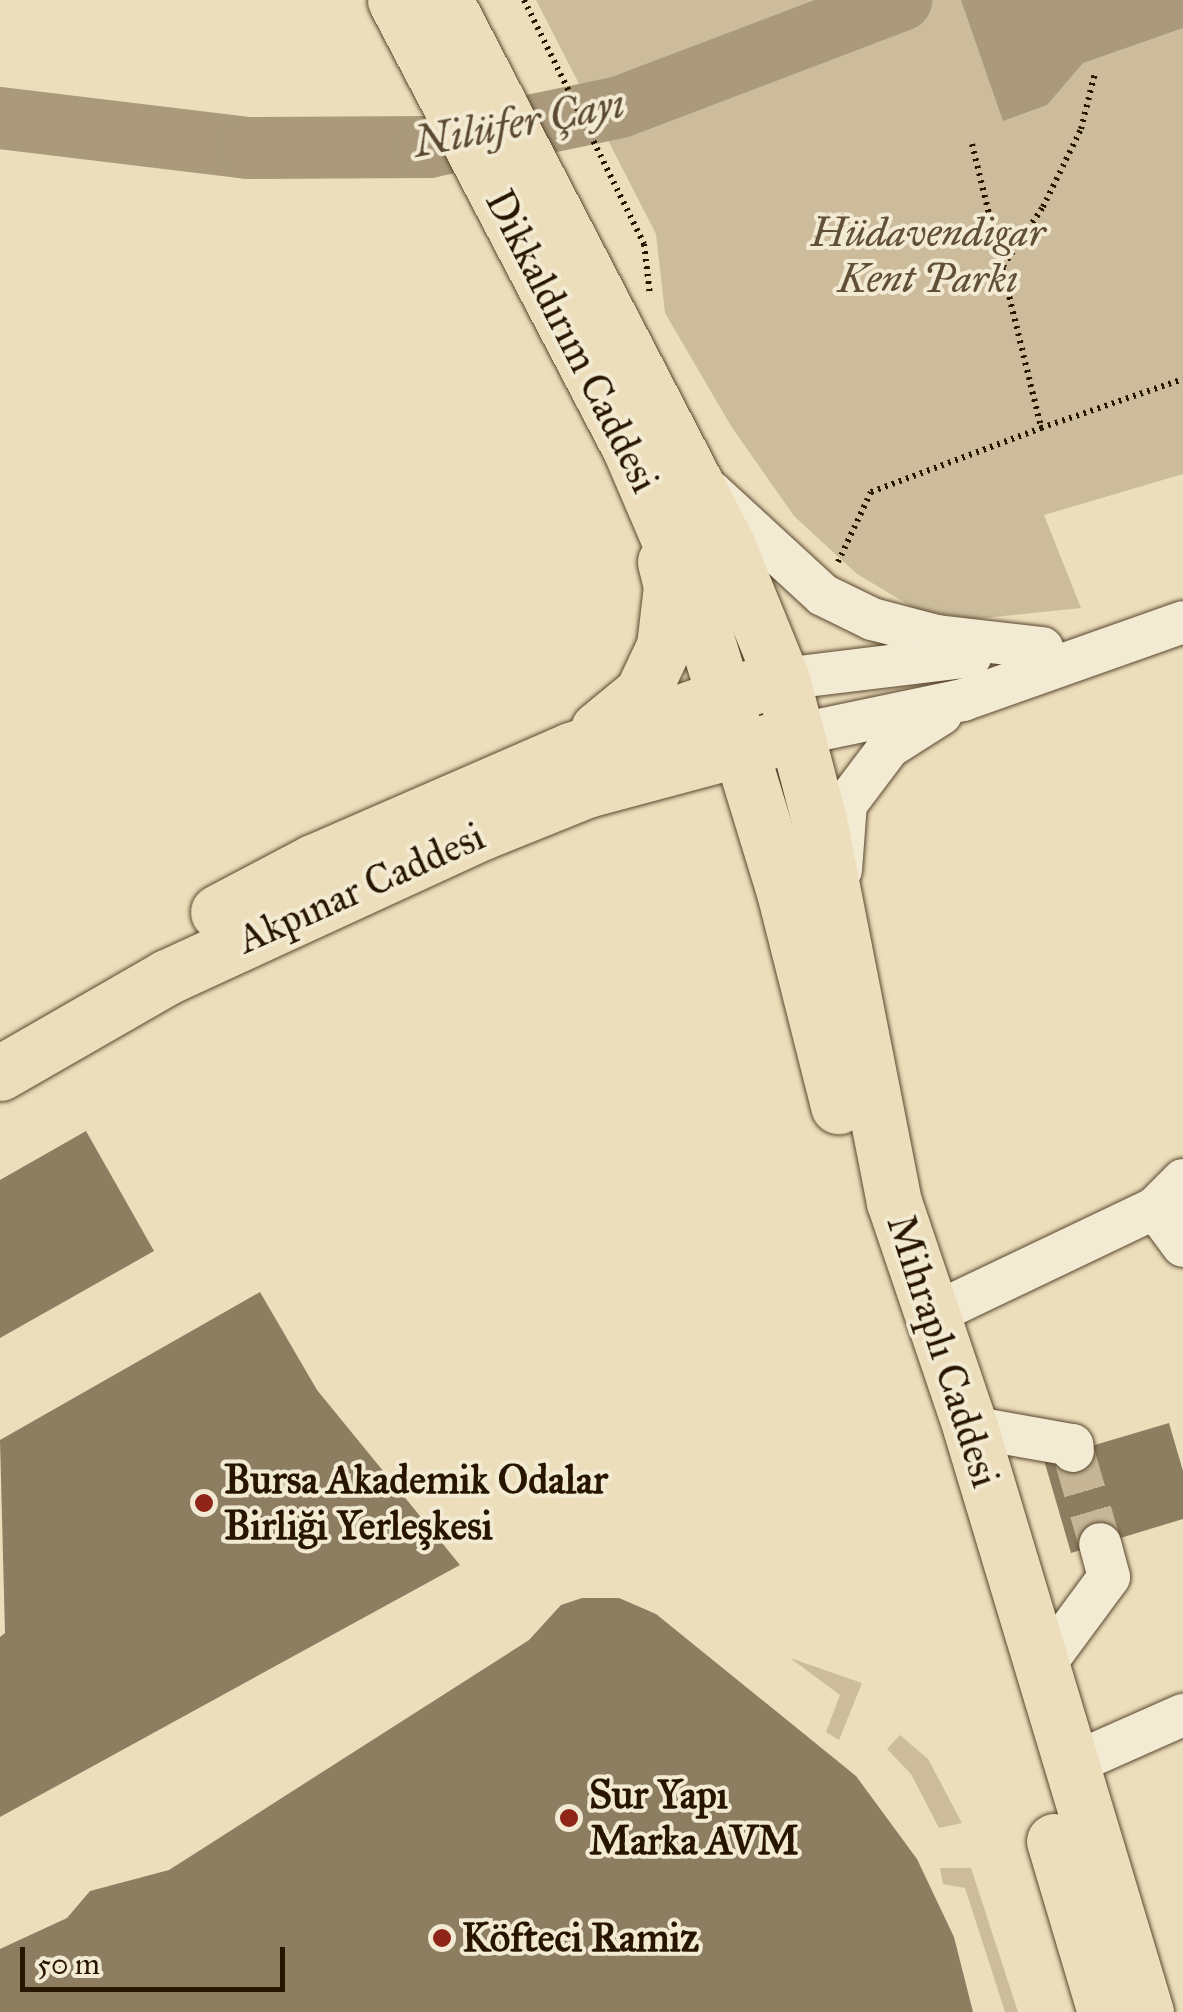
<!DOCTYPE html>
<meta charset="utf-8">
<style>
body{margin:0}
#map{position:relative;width:1183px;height:2012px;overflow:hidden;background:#eddebb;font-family:"IM FELL Great Primer",serif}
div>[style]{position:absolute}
.green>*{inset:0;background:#ccbc9b}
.water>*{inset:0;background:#aa9a7b}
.river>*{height:62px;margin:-31px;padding:0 31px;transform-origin:31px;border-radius:31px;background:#aa9a7b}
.building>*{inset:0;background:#8e7e61}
.minor-tunnel>*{height:42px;margin-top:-21px;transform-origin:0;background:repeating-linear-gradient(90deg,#c6b696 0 42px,transparent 0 63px)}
.path>*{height:6px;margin-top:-3px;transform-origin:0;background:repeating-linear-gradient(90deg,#281500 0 2.5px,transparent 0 7.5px)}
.roads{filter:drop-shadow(0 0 2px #59472f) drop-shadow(0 0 2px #59472f)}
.minor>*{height:42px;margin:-21px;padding:0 21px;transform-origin:21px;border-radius:21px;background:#f3ead3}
.major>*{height:55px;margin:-27.5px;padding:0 27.5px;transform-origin:27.5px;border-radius:27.5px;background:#eddebb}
.dots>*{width:28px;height:28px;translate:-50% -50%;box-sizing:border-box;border:5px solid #f3ead3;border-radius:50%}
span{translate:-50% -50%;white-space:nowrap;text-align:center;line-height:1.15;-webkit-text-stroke:8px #f3ead3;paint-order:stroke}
.park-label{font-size:40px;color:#614f36;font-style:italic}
.street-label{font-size:40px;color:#281500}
.poi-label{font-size:40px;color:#281500;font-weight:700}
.left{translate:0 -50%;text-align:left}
.water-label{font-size:42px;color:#5c4a31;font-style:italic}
.scale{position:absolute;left:20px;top:1947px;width:265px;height:45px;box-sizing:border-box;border:5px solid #281500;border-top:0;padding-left:12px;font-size:30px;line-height:35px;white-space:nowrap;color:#281500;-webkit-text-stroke:8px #f3ead3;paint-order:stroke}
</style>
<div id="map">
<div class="green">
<div style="clip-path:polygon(536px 0,1183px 0,1183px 474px,1044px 515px,1081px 608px,976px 619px,919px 611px,857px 574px,794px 516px,731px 426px,665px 313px,656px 234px)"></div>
<div style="clip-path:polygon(790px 1658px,862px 1683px,839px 1740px,826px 1732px,840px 1695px)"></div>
<div style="clip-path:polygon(900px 1735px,928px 1759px,962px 1823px,939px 1828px,911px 1774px,887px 1749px)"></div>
<div style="clip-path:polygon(940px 1868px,971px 1868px,1018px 2012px,1005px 2012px,965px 1888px,943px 1884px)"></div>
</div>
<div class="water">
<div style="clip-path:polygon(961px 0,1183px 0,1183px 28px,1083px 63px,1047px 105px,1003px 121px)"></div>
</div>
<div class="river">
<div style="left:0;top:118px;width:250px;rotate:6.9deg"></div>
<div style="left:248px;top:148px;width:181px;rotate:-0.3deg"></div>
<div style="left:429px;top:147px;width:195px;rotate:-11.8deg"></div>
<div style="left:620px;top:107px;width:301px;rotate:-20.8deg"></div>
</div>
<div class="building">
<div style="clip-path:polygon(86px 1131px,154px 1251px,0 1338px,0 1180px)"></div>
<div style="clip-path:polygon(260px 1292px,317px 1390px,460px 1565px,0 1817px,0 1637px,5px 1633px,0 1440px)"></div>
<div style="clip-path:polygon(1169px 1423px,1183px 1471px,1183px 1519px,1071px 1553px,1044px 1460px)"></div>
<div style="clip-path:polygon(582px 1598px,619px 1598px,656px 1614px,856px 1776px,917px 1859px,954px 1937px,973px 2012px,0 2012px,0 1949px,67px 1918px,90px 1891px,169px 1870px,529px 1640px,561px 1605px)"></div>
</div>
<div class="minor-tunnel">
<div style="left:1073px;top:1451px;width:97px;rotate:73.8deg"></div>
</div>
<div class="path">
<div style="left:524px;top:0;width:272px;rotate:63.8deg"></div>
<div style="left:644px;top:244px;width:51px;rotate:83.3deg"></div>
<div style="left:972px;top:144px;width:292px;rotate:76.3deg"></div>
<div style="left:1041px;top:428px;width:150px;rotate:-19deg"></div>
<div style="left:1003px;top:266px;width:71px;rotate:-55.9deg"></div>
<div style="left:1043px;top:207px;width:87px;rotate:-64deg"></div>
<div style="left:1081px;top:129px;width:58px;rotate:-76deg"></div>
<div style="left:838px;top:562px;width:77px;rotate:-64.8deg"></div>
<div style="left:871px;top:492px;width:182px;rotate:-20.6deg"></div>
</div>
<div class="roads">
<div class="minor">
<div style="left:711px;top:492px;width:152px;rotate:42.6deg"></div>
<div style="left:823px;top:595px;width:55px;rotate:26.1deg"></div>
<div style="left:872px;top:619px;width:67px;rotate:14.7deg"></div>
<div style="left:937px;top:636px;width:106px;rotate:6.5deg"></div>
<div style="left:782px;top:679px;width:190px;rotate:-6.9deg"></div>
<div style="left:800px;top:734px;width:167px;rotate:-11.8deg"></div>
<div style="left:963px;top:700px;width:233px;rotate:-19.5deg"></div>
<div style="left:841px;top:870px;width:66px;rotate:-85.7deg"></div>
<div style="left:846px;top:804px;width:71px;rotate:-53deg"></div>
<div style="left:889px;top:747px;width:62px;rotate:-32.4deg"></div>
<div style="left:1183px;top:1180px;width:40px;rotate:135deg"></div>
<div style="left:1155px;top:1208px;width:47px;rotate:53.6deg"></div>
<div style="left:929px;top:1316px;width:250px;rotate:-25.5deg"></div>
<div style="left:970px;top:1427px;width:104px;rotate:10deg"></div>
<div style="left:1072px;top:1445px;width:6px;rotate:81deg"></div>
<div style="left:1039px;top:1672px;width:118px;rotate:-53.6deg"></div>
<div style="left:1109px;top:1577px;width:34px;rotate:-105deg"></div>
<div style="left:1070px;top:1765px;width:124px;rotate:-23.9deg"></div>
</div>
<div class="major">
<div style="left:395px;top:0;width:507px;rotate:62.37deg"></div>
<div style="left:630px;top:449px;width:165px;rotate:66.8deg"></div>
<div style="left:695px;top:601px;width:304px;rotate:73deg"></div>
<div style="left:784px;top:892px;width:221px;rotate:75.8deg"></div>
<div style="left:445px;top:0;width:611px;rotate:62.6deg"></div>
<div style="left:726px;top:542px;width:148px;rotate:67.8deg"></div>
<div style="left:782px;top:679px;width:146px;rotate:75.3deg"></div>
<div style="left:819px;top:820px;width:389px;rotate:78.9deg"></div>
<div style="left:894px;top:1202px;width:237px;rotate:71.3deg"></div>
<div style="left:970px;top:1427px;width:611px;rotate:73.26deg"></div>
<div style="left:598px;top:729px;width:57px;rotate:-39.3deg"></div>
<div style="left:642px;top:693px;width:52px;rotate:-64.9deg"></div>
<div style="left:664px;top:646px;width:60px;rotate:-83.3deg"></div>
<div style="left:671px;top:586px;width:25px;rotate:-104deg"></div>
<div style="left:218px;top:912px;width:107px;rotate:-27.8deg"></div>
<div style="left:313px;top:862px;width:281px;rotate:-23.5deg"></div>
<div style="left:571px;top:750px;width:200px;rotate:-19.2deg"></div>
<div style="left:0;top:1073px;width:193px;rotate:-29.9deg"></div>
<div style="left:167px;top:977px;width:345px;rotate:-24.7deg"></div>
<div style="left:480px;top:833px;width:115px;rotate:-21.9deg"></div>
<div style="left:587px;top:790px;width:198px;rotate:-15deg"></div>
<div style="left:1054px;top:1841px;width:178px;rotate:73.4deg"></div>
</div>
</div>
<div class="dots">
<div style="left:204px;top:1503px;background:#8f2418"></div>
<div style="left:569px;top:1818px;background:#8f2418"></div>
<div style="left:442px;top:1938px;background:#8f2418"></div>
</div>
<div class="park-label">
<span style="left:928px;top:256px">Hüdavendigar<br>Kent Parkı</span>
</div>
<div class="street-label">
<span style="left:572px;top:341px;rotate:63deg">Dikkaldırım Caddesi</span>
<span style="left:361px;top:888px;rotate:-24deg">Akpınar Caddesi</span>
<span style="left:943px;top:1351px;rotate:72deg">Mihraplı Caddesi</span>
</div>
<div class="poi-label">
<span class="left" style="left:224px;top:1503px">Bursa Akademik Odalar<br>Birliği Yerleşkesi</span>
<span class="left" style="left:589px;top:1818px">Sur Yapı<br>Marka AVM</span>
<span class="left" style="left:462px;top:1938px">Köfteci Ramiz</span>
</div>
<div class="water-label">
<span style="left:519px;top:123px;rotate:-11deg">Nilüfer Çayı</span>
</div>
<div class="scale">50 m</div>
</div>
